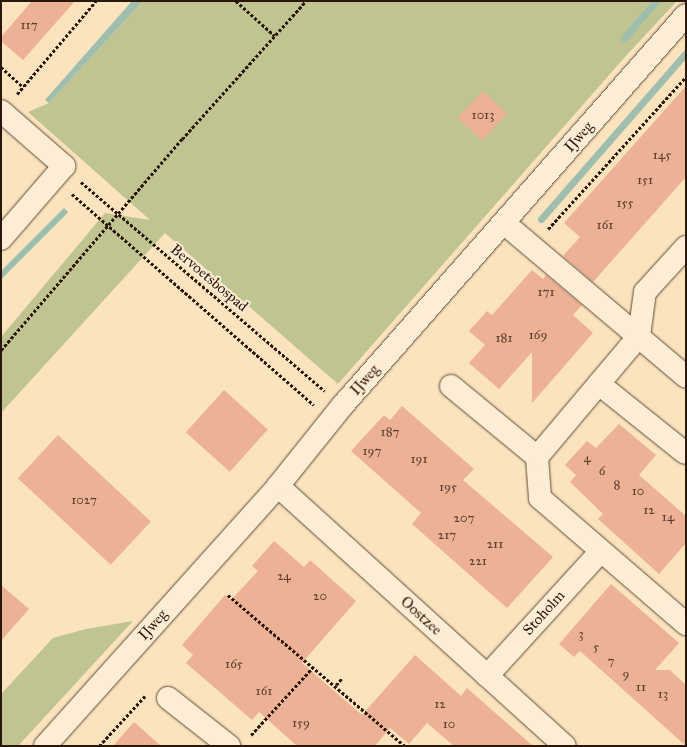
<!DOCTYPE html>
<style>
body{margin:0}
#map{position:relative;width:687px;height:747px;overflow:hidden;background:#fbe3bd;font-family:"IM FELL Great Primer",serif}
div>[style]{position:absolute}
.green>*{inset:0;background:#bfc490}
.water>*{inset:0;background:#9fbeae;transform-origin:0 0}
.stream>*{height:7px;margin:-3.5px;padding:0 3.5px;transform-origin:3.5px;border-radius:3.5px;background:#9fbeae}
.building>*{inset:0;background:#edb196;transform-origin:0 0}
.path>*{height:2.5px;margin-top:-1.25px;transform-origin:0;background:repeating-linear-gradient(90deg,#29170a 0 3px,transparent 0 5px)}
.roads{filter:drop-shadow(0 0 1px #5e4a37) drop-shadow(0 0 1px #5e4a37)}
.street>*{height:22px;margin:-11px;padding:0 11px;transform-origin:11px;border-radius:11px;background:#fcedd4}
.secondary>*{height:22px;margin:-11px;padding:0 11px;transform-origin:11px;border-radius:11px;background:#fcedd4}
span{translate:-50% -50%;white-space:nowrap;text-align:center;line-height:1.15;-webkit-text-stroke:4px #fcedd4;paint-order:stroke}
.number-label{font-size:13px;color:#5a3e2d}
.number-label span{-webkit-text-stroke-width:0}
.street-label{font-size:15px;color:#29170a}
.frame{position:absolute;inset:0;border:2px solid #29170a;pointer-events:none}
</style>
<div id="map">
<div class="green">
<div style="clip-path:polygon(143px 1px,677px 1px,624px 58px,338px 384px,165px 233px,1px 413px,1px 337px,105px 213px,150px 220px,28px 112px,49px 103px)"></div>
<div style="clip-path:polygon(133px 621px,18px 746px,1px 746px,1px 694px,53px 638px,86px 629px)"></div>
</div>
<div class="water">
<div style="clip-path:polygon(132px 1px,143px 1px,49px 103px,45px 100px)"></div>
<div style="left:64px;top:208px;width:6px;height:98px;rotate:45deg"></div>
</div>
<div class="stream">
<div style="left:624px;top:38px;width:49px;rotate:-49.1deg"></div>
<div style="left:541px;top:219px;width:220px;rotate:-48.9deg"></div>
</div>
<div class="building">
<div style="clip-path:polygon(32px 1px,75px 1px,23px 60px,1px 41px,1px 37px)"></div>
<div style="clip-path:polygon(686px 86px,686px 177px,593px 282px,563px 256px,580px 237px,564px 223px)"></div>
<div style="left:483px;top:91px;width:33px;height:37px;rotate:43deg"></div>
<div style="clip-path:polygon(532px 270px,543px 279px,546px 275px,582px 305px,573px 315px,593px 333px,532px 403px,532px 352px,499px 389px,469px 363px,485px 345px,469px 331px,487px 311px,492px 315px)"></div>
<div style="left:224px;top:390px;width:59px;height:57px;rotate:42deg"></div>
<div style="clip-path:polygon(402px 406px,474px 469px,463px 480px,553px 557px,507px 608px,412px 524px,421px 513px,351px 451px,384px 415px,390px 420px)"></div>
<div style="clip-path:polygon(619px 424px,656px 455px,639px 475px,686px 516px,686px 543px,659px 574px,598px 519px,603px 514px,570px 482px,576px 475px,565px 465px,587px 441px,596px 448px)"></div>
<div style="left:58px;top:435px;width:127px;height:59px;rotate:43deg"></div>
<div style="clip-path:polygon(274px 541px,304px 567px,310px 560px,356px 601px,302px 663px,362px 715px,415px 655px,461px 696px,467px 688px,533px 746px,454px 746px,427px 723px,409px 744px,390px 728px,375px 746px,297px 746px,259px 712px,252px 720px,186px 663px,193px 655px,182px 645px,225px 595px,231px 600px,258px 571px,252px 566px)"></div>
<div style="clip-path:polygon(611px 584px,679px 643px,655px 670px,670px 670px,686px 685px,686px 746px,580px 651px,574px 657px,559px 644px)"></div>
<div style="clip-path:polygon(1px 585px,29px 609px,1px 641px)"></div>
<div style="clip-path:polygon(134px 722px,161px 746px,113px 746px)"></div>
</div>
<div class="path">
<div style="left:236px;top:1px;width:52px;rotate:41.9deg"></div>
<div style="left:1px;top:67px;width:30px;rotate:42deg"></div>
<div style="left:17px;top:94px;width:122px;rotate:-49.7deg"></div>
<div style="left:81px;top:182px;width:321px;rotate:40.6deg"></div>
<div style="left:72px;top:194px;width:321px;rotate:41.1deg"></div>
<div style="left:548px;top:229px;width:205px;rotate:-47.8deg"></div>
<div style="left:1px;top:350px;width:278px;rotate:-49.4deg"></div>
<div style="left:182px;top:139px;width:186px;rotate:-48.1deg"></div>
<div style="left:228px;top:595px;width:233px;rotate:40.5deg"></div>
<div style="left:336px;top:685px;width:9px;rotate:-49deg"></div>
<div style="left:251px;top:735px;width:92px;rotate:-47.6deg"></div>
<div style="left:99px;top:746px;width:68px;rotate:-47.4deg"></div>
</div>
<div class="roads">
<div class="street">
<div style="left:1px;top:111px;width:84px;rotate:41.1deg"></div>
<div style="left:64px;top:166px;width:96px;rotate:130.8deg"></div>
<div style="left:504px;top:223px;width:238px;rotate:40.2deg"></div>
<div style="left:686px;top:247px;width:61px;rotate:132.3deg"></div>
<div style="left:645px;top:292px;width:44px;rotate:97.8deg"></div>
<div style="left:639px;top:336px;width:158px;rotate:130.1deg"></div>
<div style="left:537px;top:457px;width:41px;rotate:85.8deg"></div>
<div style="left:540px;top:498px;width:193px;rotate:40.8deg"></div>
<div style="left:599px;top:384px;width:110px;rotate:38.7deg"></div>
<div style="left:451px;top:386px;width:112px;rotate:39.5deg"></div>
<div style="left:278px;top:486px;width:387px;rotate:42.2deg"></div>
<div style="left:487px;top:676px;width:169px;rotate:-47.6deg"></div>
<div style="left:168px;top:698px;width:78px;rotate:38.2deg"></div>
</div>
<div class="secondary">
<div style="left:45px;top:746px;width:349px;rotate:-48.1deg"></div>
<div style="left:278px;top:486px;width:104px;rotate:-51.3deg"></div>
<div style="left:343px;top:405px;width:519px;rotate:-48.67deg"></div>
</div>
</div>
<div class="number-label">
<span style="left:29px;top:25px">117</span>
<span style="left:483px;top:115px">1013</span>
<span style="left:662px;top:155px">145</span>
<span style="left:645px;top:180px">151</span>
<span style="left:625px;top:203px">155</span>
<span style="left:605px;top:225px">161</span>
<span style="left:546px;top:292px">171</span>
<span style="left:538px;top:335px">169</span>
<span style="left:504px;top:338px">181</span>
<span style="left:390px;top:432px">187</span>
<span style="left:372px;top:451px">197</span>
<span style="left:587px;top:458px">4</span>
<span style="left:419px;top:459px">191</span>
<span style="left:602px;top:471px">6</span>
<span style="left:617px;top:485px">8</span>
<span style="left:448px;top:487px">195</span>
<span style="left:638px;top:491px">10</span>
<span style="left:84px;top:500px">1027</span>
<span style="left:649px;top:510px">12</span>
<span style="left:668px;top:517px">14</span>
<span style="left:464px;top:518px">207</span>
<span style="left:447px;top:535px">217</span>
<span style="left:495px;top:544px">211</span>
<span style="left:478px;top:561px">221</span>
<span style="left:284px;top:576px">24</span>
<span style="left:320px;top:596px">20</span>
<span style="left:581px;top:634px">3</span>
<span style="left:596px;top:647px">5</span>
<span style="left:611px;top:661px">7</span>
<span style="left:234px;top:664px">165</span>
<span style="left:626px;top:674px">9</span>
<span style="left:641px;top:687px">11</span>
<span style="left:264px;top:691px">161</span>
<span style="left:663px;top:694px">13</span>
<span style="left:440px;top:704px">12</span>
<span style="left:301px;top:723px">159</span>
<span style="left:449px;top:724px">10</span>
</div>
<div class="street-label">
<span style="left:579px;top:137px;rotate:-49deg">IJweg</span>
<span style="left:209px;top:278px;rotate:40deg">Bervoetsbospad</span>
<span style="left:365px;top:380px;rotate:-49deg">IJweg</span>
<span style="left:544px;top:613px;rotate:-48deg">Stoholm</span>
<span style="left:421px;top:616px;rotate:42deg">Oostzee</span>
<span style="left:153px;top:625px;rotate:-48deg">IJweg</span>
</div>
<div class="frame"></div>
</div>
